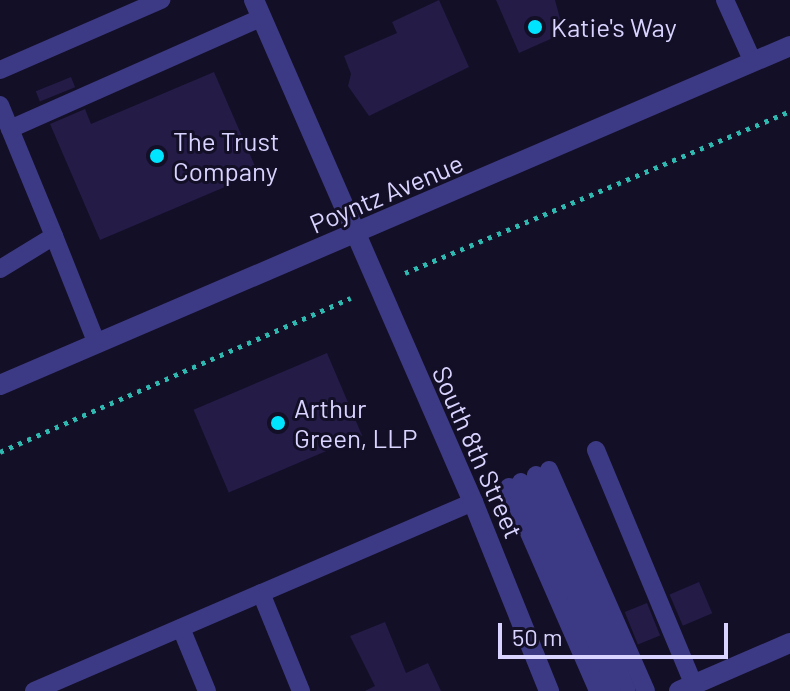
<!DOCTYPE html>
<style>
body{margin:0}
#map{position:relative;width:790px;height:691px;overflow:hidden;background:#130f26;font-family:Barlow,sans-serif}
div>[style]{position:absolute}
.building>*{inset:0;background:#241b47;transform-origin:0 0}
.path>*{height:5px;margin-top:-2.5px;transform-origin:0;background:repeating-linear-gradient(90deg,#2fb8b0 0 4px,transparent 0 10px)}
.service>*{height:18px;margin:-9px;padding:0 9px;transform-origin:9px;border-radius:9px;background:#3d3a85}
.minor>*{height:20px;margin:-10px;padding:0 10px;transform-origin:10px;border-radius:10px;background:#3d3a85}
.tertiary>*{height:20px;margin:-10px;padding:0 10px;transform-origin:10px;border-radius:10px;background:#3d3a85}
.dots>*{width:22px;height:22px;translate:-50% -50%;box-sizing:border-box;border:4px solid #130f26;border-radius:50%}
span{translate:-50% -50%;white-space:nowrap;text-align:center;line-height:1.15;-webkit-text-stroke:6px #130f26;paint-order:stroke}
.poi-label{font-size:26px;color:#d9d4ff}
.left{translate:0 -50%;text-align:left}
.street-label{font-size:26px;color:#d9d4ff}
.scale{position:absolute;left:498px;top:623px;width:230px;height:36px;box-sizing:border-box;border:4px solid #d9d4ff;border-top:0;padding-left:10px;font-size:24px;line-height:28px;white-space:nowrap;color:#d9d4ff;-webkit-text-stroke:6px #130f26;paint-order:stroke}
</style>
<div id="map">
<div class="building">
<div style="clip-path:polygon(439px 0,469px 67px,369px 116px,348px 86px,351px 74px,344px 56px,397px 33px,392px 22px)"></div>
<div style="clip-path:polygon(496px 0,555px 0,564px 33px,519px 53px)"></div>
<div style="clip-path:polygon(214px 72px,258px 173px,100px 240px,50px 124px,85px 109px,91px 124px)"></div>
<div style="left:71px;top:77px;width:11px;height:38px;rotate:68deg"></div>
<div style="left:327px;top:353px;width:90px;height:145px;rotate:67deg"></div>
<div style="left:699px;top:582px;width:34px;height:32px;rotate:67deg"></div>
<div style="left:647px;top:603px;width:35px;height:24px;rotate:68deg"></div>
<div style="clip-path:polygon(385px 622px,406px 673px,428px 663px,441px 691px,365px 691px,375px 686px,350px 636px)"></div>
</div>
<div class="path">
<div style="left:405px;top:273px;width:418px;rotate:-22.8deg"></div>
<div style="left:0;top:452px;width:383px;rotate:-23.7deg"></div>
</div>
<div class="service">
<div style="left:725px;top:0;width:68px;rotate:65.7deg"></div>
<div style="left:0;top:70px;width:176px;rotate:-23.5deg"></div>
<div style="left:0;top:105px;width:142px;rotate:67.6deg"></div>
<div style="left:10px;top:129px;width:274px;rotate:-23.9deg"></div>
<div style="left:0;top:269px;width:63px;rotate:-31.4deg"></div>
<div style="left:54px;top:236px;width:116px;rotate:68.3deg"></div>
<div style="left:596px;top:450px;width:255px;rotate:67.4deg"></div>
<div style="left:549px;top:470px;width:241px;rotate:66.3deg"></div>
<div style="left:536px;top:475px;width:234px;rotate:67.2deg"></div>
<div style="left:521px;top:482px;width:228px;rotate:66.5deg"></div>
<div style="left:509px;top:487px;width:223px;rotate:66.4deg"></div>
<div style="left:261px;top:593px;width:106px;rotate:67.8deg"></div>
<div style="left:181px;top:628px;width:68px;rotate:67.6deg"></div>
<div style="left:34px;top:691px;width:478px;rotate:-23.3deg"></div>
</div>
<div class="minor">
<div style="left:254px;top:0;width:548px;rotate:66.43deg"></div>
<div style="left:473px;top:502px;width:204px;rotate:68.1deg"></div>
<div style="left:679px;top:691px;width:121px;rotate:-23.4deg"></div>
</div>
<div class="tertiary">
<div style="left:0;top:385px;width:860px;rotate:-23.22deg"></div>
</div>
<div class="dots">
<div style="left:535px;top:27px;background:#00e5ff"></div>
<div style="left:157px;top:156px;background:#00e5ff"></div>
<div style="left:278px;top:423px;background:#00e5ff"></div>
</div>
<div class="poi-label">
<span class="left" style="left:551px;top:27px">Katie's Way</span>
<span class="left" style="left:173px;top:156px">The Trust<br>Company</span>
<span class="left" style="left:294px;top:423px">Arthur<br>Green, LLP</span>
</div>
<div class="street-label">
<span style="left:386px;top:193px;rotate:-23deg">Poyntz Avenue</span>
<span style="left:478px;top:452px;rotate:66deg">South 8th Street</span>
</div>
<div class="scale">50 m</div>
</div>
